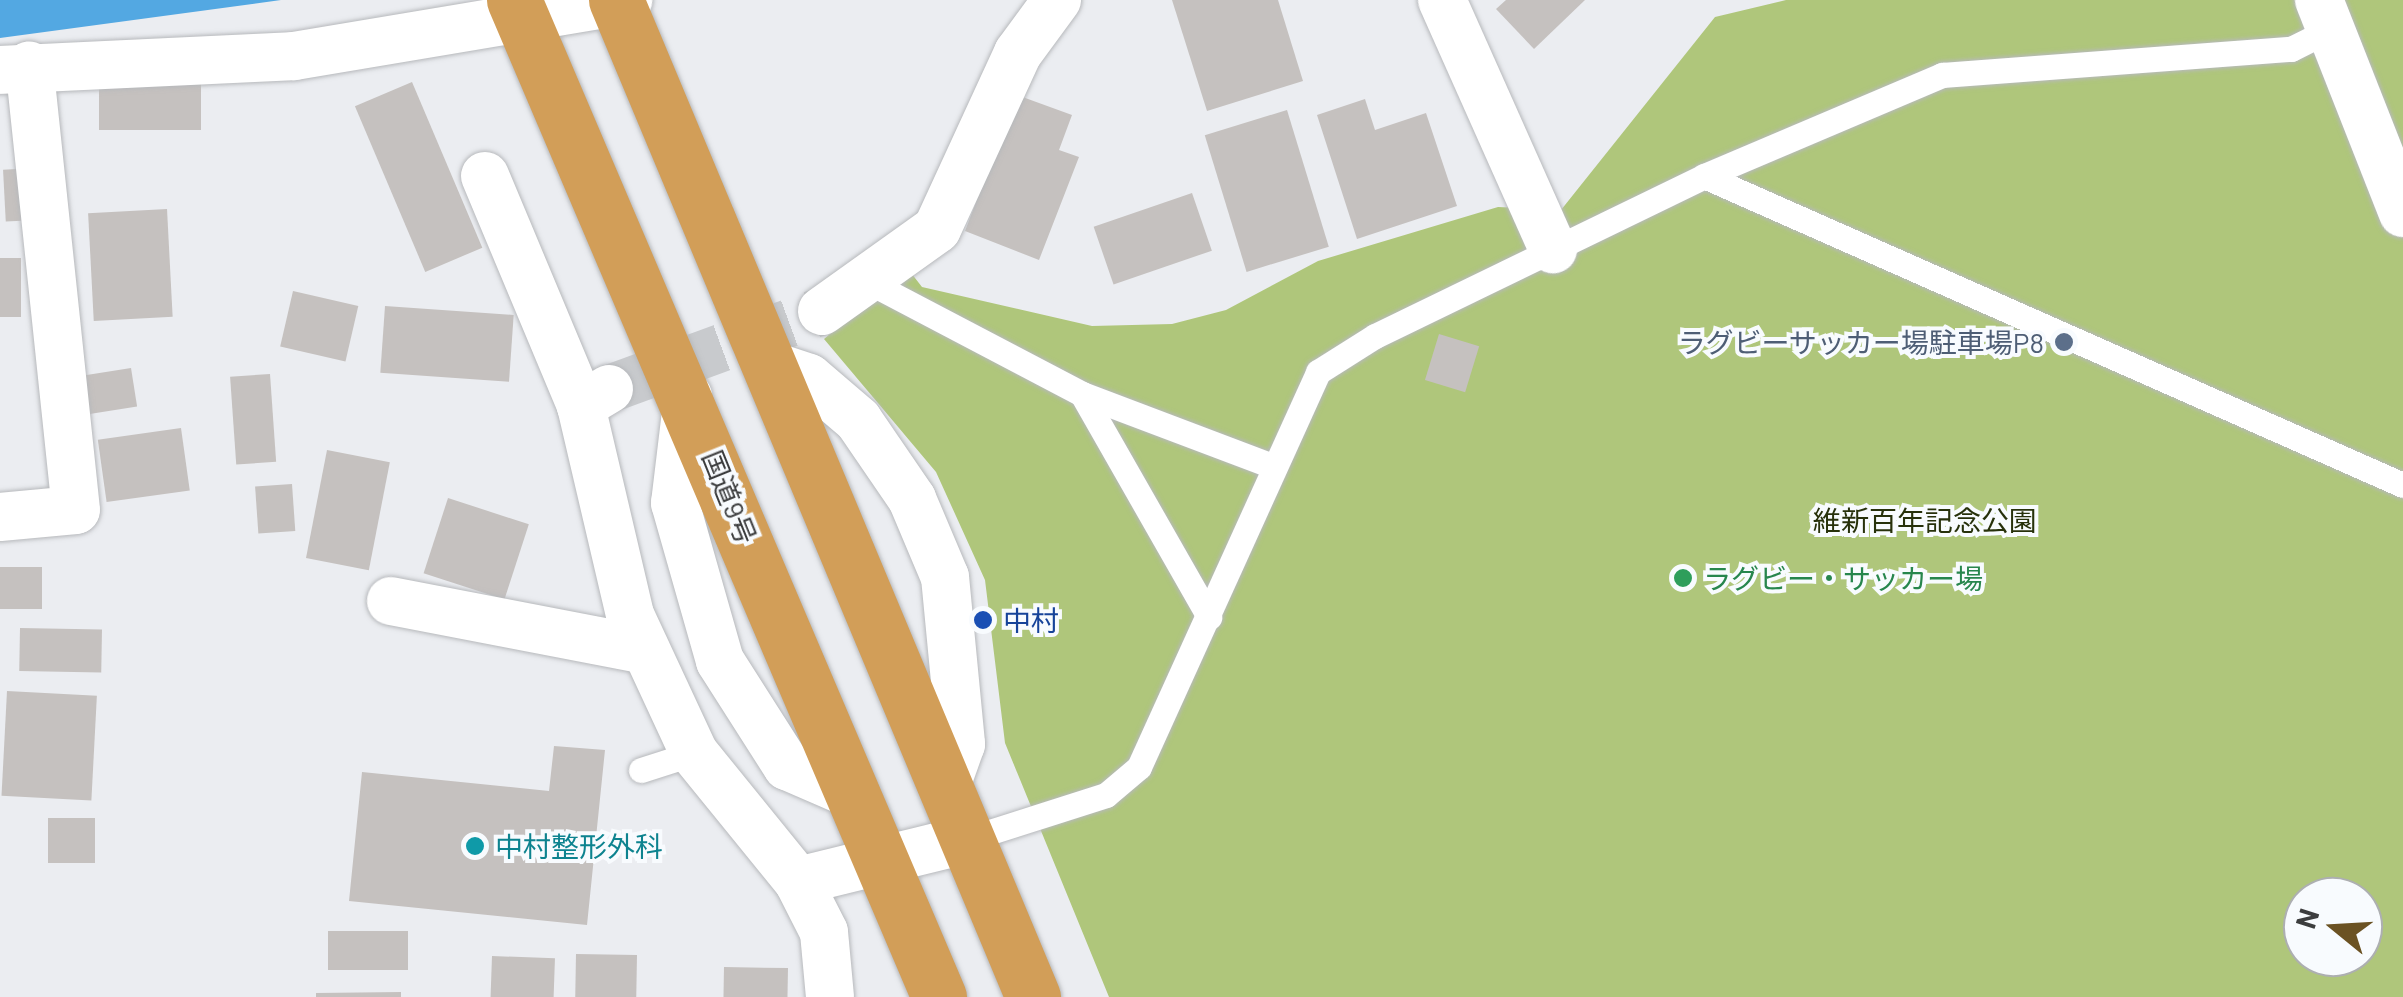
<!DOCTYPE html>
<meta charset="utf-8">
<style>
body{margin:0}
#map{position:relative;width:2403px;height:997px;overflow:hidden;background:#ebedf1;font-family:Barlow,"Noto Sans JP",sans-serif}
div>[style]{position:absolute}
.green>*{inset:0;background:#afc67b}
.water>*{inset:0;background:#53a8e2}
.building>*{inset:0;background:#c5c1bf;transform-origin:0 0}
.minor-tunnel>*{height:48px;margin-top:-24px;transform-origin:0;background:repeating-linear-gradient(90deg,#c8cacd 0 48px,transparent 0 72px)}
.roads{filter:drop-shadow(0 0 2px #b7b9bc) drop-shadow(0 0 2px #b7b9bc)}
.service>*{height:25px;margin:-12.5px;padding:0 12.5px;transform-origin:12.5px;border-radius:12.5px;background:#fff}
.minor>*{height:48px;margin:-24px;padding:0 24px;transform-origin:24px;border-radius:24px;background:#fff}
.trunk>*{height:55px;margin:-27.5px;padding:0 27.5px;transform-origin:27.5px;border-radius:27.5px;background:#d29e58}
.dots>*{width:28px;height:28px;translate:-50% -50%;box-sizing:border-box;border:5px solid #f8fbfe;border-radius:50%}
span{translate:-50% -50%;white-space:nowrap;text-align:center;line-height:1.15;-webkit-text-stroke:8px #f8fbfe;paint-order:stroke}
.service-label{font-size:28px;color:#4e5e75}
.right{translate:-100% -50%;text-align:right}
.street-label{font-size:28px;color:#3c3d3e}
.park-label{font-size:28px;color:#27310b}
.leisure-label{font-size:28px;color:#27864d}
.left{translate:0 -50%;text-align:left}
.transit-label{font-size:28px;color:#164399}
.culture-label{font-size:28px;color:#0d838f}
.north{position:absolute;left:2283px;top:877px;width:100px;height:100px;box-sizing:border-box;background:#f8fbfe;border:2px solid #adafb1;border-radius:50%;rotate:288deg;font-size:28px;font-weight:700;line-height:40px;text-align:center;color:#3c3d3e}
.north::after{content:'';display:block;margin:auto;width:35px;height:45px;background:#6b5223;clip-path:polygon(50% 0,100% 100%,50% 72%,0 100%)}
</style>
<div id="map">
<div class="green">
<div style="clip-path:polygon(evenodd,1786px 0,2403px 0,2403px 997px,1109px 997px,1005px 743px,985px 580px,936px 472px,824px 339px,908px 269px,922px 287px,1092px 326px,1172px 324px,1226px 310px,1318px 261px,1498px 207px,1561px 210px,1715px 17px,1786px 0,2303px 897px,2363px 897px,2363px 957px,2303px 957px,2303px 897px)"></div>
</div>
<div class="water">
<div style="clip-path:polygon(0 0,281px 0,0 38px)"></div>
</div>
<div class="building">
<div style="clip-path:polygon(1172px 0,1278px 0,1303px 81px,1207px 111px)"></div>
<div style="clip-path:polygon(1506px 0,1585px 0,1534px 49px,1496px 9px)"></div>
<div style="left:201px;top:78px;width:52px;height:102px;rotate:90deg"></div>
<div style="left:412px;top:82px;width:180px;height:62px;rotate:67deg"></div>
<div style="clip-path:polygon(1017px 95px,1072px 115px,1059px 150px,1079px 157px,1039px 260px,965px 231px)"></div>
<div style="clip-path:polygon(1365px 99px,1375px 130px,1426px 113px,1457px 206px,1357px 239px,1317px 115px)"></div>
<div style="left:1287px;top:110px;width:143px;height:86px;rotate:73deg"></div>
<div style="left:35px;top:168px;width:52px;height:32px;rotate:87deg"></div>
<div style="left:1192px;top:193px;width:61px;height:104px;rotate:71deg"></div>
<div style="left:167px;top:209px;width:108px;height:79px;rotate:87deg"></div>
<div style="left:0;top:258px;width:21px;height:59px"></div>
<div style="left:293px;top:291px;width:67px;height:57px;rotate:13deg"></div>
<div style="left:385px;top:306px;width:129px;height:67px;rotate:4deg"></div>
<div style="left:1439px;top:334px;width:42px;height:48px;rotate:17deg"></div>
<div style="left:131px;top:368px;width:39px;height:48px;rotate:81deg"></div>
<div style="left:270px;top:374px;width:88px;height:40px;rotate:86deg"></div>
<div style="left:181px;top:428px;width:63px;height:84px;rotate:82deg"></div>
<div style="left:327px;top:450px;width:64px;height:110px;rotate:11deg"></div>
<div style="left:292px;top:484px;width:47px;height:37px;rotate:86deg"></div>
<div style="left:448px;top:498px;width:85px;height:79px;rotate:18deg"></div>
<div style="left:0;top:567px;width:42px;height:42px"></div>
<div style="left:20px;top:628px;width:82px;height:43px;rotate:1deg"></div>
<div style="left:7px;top:691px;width:90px;height:105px;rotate:3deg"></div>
<div style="clip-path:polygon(554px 746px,605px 750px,587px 925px,349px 901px,362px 772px,549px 791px)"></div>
<div style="left:48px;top:818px;width:47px;height:45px"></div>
<div style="left:328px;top:931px;width:80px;height:39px"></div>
<div style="left:576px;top:954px;width:61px;height:43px;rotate:1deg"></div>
<div style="left:492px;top:956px;width:63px;height:41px;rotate:2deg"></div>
<div style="left:724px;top:967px;width:64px;height:30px;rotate:1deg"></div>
<div style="clip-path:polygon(401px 992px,401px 997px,316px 997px,316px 993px)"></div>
</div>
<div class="minor-tunnel">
<div style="left:609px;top:389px;width:227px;rotate:-20.1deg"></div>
</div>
<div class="roads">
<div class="service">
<div style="left:1704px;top:176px;width:764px;rotate:23.85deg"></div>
<div style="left:865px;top:280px;width:245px;rotate:27.7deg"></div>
<div style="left:1082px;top:394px;width:204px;rotate:20.7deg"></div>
<div style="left:1082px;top:394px;width:257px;rotate:60.3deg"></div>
<div style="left:641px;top:770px;width:56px;rotate:-17.8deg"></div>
<div style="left:965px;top:840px;width:148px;rotate:-17.7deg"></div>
<div style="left:1106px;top:795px;width:43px;rotate:-40.3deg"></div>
<div style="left:1139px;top:767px;width:434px;rotate:-65.6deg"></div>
<div style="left:1318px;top:372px;width:67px;rotate:-32.3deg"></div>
<div style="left:1375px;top:336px;width:366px;rotate:-25.9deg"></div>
<div style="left:1704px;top:176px;width:259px;rotate:-23deg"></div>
<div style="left:1942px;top:75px;width:350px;rotate:-4.3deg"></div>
<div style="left:2291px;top:49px;width:45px;rotate:-26.6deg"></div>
</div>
<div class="minor">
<div style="left:1442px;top:0;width:273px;rotate:66deg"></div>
<div style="left:2319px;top:0;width:229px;rotate:68.5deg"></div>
<div style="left:0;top:70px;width:294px;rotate:-2.7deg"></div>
<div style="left:294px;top:56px;width:339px;rotate:-9.5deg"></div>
<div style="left:485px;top:176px;width:249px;rotate:67.3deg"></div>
<div style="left:822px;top:311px;width:141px;rotate:-35.5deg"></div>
<div style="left:937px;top:229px;width:194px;rotate:-65.3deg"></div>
<div style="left:1018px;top:53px;width:66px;rotate:-53.7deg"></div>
<div style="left:767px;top:364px;width:44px;rotate:18.4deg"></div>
<div style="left:809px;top:378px;width:65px;rotate:40.6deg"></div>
<div style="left:858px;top:420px;width:96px;rotate:55.6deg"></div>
<div style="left:912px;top:499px;width:85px;rotate:67.1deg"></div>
<div style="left:945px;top:577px;width:168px;rotate:84.5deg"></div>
<div style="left:961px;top:744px;width:48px;rotate:109.6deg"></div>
<div style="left:609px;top:389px;width:33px;rotate:149deg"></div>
<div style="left:581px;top:406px;width:215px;rotate:76.8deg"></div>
<div style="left:630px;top:615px;width:152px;rotate:65.1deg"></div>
<div style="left:694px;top:753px;width:165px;rotate:50.9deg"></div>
<div style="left:688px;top:396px;width:108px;rotate:96.9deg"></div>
<div style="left:675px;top:503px;width:164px;rotate:74.1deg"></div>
<div style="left:720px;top:661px;width:125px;rotate:57.5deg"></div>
<div style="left:787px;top:766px;width:71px;rotate:23.3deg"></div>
<div style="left:0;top:517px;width:76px;rotate:-5.3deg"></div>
<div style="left:76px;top:510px;width:447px;rotate:-96deg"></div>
<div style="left:391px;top:601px;width:259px;rotate:10.9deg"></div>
<div style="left:830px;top:997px;width:65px;rotate:-95.3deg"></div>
<div style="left:824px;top:932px;width:57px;rotate:-117deg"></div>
<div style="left:798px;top:881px;width:172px;rotate:-13.8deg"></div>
</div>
<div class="trunk">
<div style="left:514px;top:0;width:1084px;rotate:66.91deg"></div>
<div style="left:616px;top:0;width:1081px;rotate:67.3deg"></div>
</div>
</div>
<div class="dots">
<div style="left:2064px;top:342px;background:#5c6f8a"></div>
<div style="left:1683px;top:578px;background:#2e9e5b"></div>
<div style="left:983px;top:620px;background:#1a4fb4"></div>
<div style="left:475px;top:846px;background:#0f9aa8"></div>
</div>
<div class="service-label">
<span class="right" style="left:2044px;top:342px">ラグビーサッカー場駐車場P8</span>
</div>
<div class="street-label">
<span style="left:730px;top:497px;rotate:68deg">国道9号</span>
</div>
<div class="park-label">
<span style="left:1925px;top:520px">維新百年記念公園</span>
</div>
<div class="leisure-label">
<span class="left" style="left:1703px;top:578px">ラグビー・サッカー場</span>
</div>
<div class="transit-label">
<span class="left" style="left:1003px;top:620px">中村</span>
</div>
<div class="culture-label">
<span class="left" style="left:495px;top:846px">中村整形外科</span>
</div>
<div class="north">N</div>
</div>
